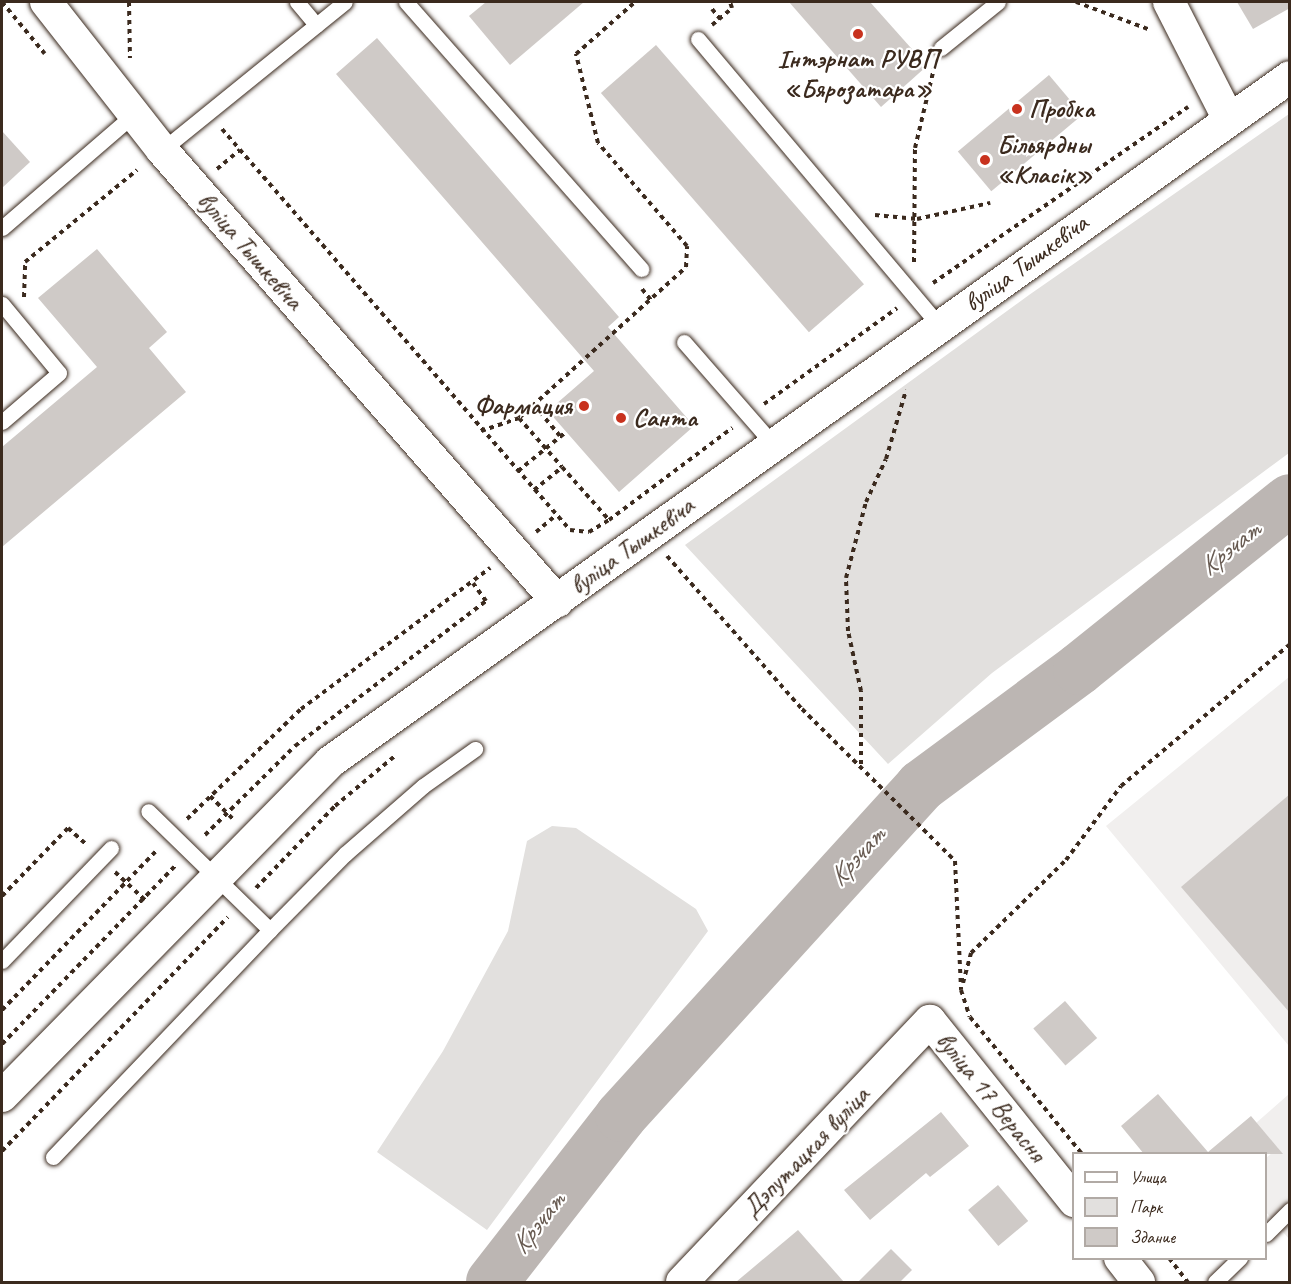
<!DOCTYPE html>
<meta charset="utf-8">
<style>
body{margin:0}
#map{position:relative;width:1291px;height:1284px;overflow:hidden;background:#fff;font-family:Caveat,sans-serif}
div>[style]{position:absolute}
.built>*{inset:0;background:#f1efee}
.green>*{inset:0;background:#e2e0de}
.river>*{height:52px;margin:-26px;padding:0 26px;transform-origin:26px;border-radius:26px;background:#bcb6b3}
.building>*{inset:0;background:#cfcac7;transform-origin:0 0}
.path>*{height:4px;margin-top:-2px;transform-origin:0;background:repeating-linear-gradient(90deg,#3b2a1e 0 4.5px,transparent 0 9px)}
.roads{filter:drop-shadow(0 0 2px #3b2a1e) drop-shadow(0 0 2px #3b2a1e)}
.service>*{height:15px;margin:-7.5px;padding:0 7.5px;transform-origin:7.5px;border-radius:7.5px;background:#fff}
.minor>*{height:32px;margin:-16px;padding:0 16px;transform-origin:16px;border-radius:16px;background:#fff}
.dots>*{width:16px;height:16px;translate:-50% -50%;box-sizing:border-box;border:3px solid #fff;border-radius:50%}
span{translate:-50% -50%;white-space:nowrap;text-align:center;line-height:1.15;-webkit-text-stroke:4.5px #fff;paint-order:stroke}
.poi-label{font-size:26px;color:#3b2a1e;font-weight:700}
.left{translate:0 -50%;text-align:left}
.right{translate:-100% -50%;text-align:right}
.street-label{font-size:26px;color:#3b2a1e}
.water-label{font-size:27px;color:#685b52;font-style:italic}
.frame{position:absolute;inset:0;border:3px solid #3b2a1e;pointer-events:none}
.legend{position:absolute;left:1072px;top:1152px;width:195px;height:108px;box-sizing:border-box;background:#fff;border:2px solid #b1aaa5;margin:0;padding:8px 10px;list-style:none;font-size:18px;color:#3b2a1e}
.legend li{display:flex;align-items:center;gap:12px;height:30px}
.legend b{width:30px;border:2px solid #b1aaa5}
</style>
<div id="map">
<div class="built">
<div style="clip-path:polygon(1289px 677px,1289px 1046px,1106px 826px)"></div>
<div style="clip-path:polygon(1289px 1094px,1289px 1239px,1266px 1212px,1266px 1158px,1278px 1148px,1256px 1123px)"></div>
</div>
<div class="green">
<div style="clip-path:polygon(1289px 114px,1289px 453px,992px 673px,888px 764px,685px 545px,1029px 295px)"></div>
<div style="clip-path:polygon(552px 826px,576px 828px,696px 909px,708px 931px,487px 1230px,377px 1152px,443px 1051px,508px 931px,527px 841px)"></div>
</div>
<div class="river">
<div style="left:492px;top:1282px;width:210px;rotate:-52.1deg"></div>
<div style="left:621px;top:1116px;width:446px;rotate:-47.7deg"></div>
<div style="left:921px;top:786px;width:197px;rotate:-36.5deg"></div>
<div style="left:1079px;top:669px;width:270px;rotate:-38.7deg"></div>
</div>
<div class="building">
<div style="clip-path:polygon(486px 2px,584px 2px,510px 65px,469px 16px)"></div>
<div style="clip-path:polygon(789px 2px,870px 2px,927px 66px,881px 107px)"></div>
<div style="clip-path:polygon(1237px 2px,1290px 2px,1290px 8px,1253px 29px)"></div>
<div style="clip-path:polygon(377px 38px,619px 317px,608px 327px,694px 426px,619px 492px,548px 411px,594px 371px,336px 74px)"></div>
<div style="left:656px;top:45px;width:317px;height:73px;rotate:49deg"></div>
<div style="left:1049px;top:75px;width:52px;height:119px;rotate:50deg"></div>
<div style="clip-path:polygon(2px 131px,30px 162px,2px 188px)"></div>
<div style="clip-path:polygon(97px 249px,167px 332px,149px 348px,186px 392px,2px 547px,2px 447px,97px 367px,38px 298px)"></div>
<div style="clip-path:polygon(1290px 794px,1290px 1013px,1181px 887px)"></div>
<div style="left:1065px;top:1001px;width:49px;height:42px;rotate:49deg"></div>
<div style="clip-path:polygon(1158px 1094px,1208px 1152px,1251px 1116px,1283px 1154px,1144px 1154px,1121px 1126px)"></div>
<div style="clip-path:polygon(941px 1112px,969px 1146px,930px 1177px,926px 1173px,870px 1220px,844px 1190px)"></div>
<div style="left:998px;top:1185px;width:47px;height:39px;rotate:50deg"></div>
<div style="clip-path:polygon(798px 1230px,844px 1282px,736px 1282px)"></div>
<div style="clip-path:polygon(891px 1249px,912px 1270px,900px 1282px,858px 1282px)"></div>
</div>
<div class="path">
<div style="left:2px;top:2px;width:67px;rotate:50.4deg"></div>
<div style="left:129px;top:2px;width:56px;rotate:89deg"></div>
<div style="left:1076px;top:2px;width:77px;rotate:20.6deg"></div>
<div style="left:712px;top:9px;width:13px;rotate:51deg"></div>
<div style="left:712px;top:25px;width:26px;rotate:-40deg"></div>
<div style="left:732px;top:8px;width:6px;rotate:-108deg"></div>
<div style="left:222px;top:129px;width:531px;rotate:49.05deg"></div>
<div style="left:570px;top:530px;width:19px;rotate:6deg"></div>
<div style="left:589px;top:532px;width:23px;rotate:-31deg"></div>
<div style="left:609px;top:520px;width:154px;rotate:-36.8deg"></div>
<div style="left:217px;top:169px;width:30px;rotate:-40deg"></div>
<div style="left:875px;top:215px;width:42px;rotate:5.4deg"></div>
<div style="left:917px;top:219px;width:75px;rotate:-12.4deg"></div>
<div style="left:914px;top:262px;width:114px;rotate:-89.5deg"></div>
<div style="left:915px;top:148px;width:82px;rotate:-76.6deg"></div>
<div style="left:933px;top:283px;width:310px;rotate:-34.6deg"></div>
<div style="left:642px;top:289px;width:14px;rotate:51deg"></div>
<div style="left:24px;top:297px;width:35px;rotate:-88deg"></div>
<div style="left:25px;top:262px;width:145px;rotate:-39.4deg"></div>
<div style="left:764px;top:404px;width:164px;rotate:-35.8deg"></div>
<div style="left:534px;top:405px;width:40px;rotate:50deg"></div>
<div style="left:519px;top:418px;width:65px;rotate:48.7deg"></div>
<div style="left:481px;top:431px;width:40px;rotate:-18.9deg"></div>
<div style="left:519px;top:418px;width:225px;rotate:-42.1deg"></div>
<div style="left:686px;top:267px;width:21px;rotate:-87deg"></div>
<div style="left:687px;top:246px;width:136px;rotate:-130.8deg"></div>
<div style="left:598px;top:143px;width:92px;rotate:-103.9deg"></div>
<div style="left:576px;top:54px;width:79px;rotate:-41.4deg"></div>
<div style="left:518px;top:471px;width:62px;rotate:-39.1deg"></div>
<div style="left:534px;top:490px;width:36px;rotate:-39deg"></div>
<div style="left:562px;top:467px;width:71px;rotate:48.4deg"></div>
<div style="left:536px;top:532px;width:26px;rotate:-40deg"></div>
<div style="left:667px;top:556px;width:204px;rotate:48.6deg"></div>
<div style="left:802px;top:709px;width:216px;rotate:44.8deg"></div>
<div style="left:955px;top:861px;width:129px;rotate:87.3deg"></div>
<div style="left:961px;top:990px;width:28px;rotate:72deg"></div>
<div style="left:970px;top:1017px;width:177px;rotate:50.7deg"></div>
<div style="left:861px;top:764px;width:73px;rotate:-90deg"></div>
<div style="left:861px;top:691px;width:61px;rotate:-102.2deg"></div>
<div style="left:848px;top:631px;width:53px;rotate:-92.2deg"></div>
<div style="left:846px;top:578px;width:79px;rotate:-75.3deg"></div>
<div style="left:866px;top:502px;width:47px;rotate:-65.1deg"></div>
<div style="left:886px;top:459px;width:72px;rotate:-73.8deg"></div>
<div style="left:210px;top:796px;width:33px;rotate:45deg"></div>
<div style="left:187px;top:819px;width:158px;rotate:-44deg"></div>
<div style="left:301px;top:709px;width:236px;rotate:-36.7deg"></div>
<div style="left:205px;top:835px;width:127px;rotate:-44.7deg"></div>
<div style="left:295px;top:746px;width:240px;rotate:-37.2deg"></div>
<div style="left:486px;top:601px;width:22px;rotate:-126deg"></div>
<div style="left:115px;top:872px;width:41px;rotate:43deg"></div>
<div style="left:256px;top:888px;width:114px;rotate:-46.1deg"></div>
<div style="left:335px;top:806px;width:80px;rotate:-39.9deg"></div>
<div style="left:2px;top:896px;width:95px;rotate:-45.9deg"></div>
<div style="left:68px;top:828px;width:24px;rotate:42deg"></div>
<div style="left:963px;top:983px;width:31px;rotate:-75deg"></div>
<div style="left:971px;top:953px;width:133px;rotate:-44.4deg"></div>
<div style="left:1066px;top:860px;width:92px;rotate:-53.4deg"></div>
<div style="left:1121px;top:786px;width:221px;rotate:-40deg"></div>
<div style="left:2px;top:1010px;width:223px;rotate:-45.9deg"></div>
<div style="left:2px;top:1044px;width:248px;rotate:-45.8deg"></div>
<div style="left:2px;top:1151px;width:325px;rotate:-46deg"></div>
<div style="left:1169px;top:1258px;width:31px;rotate:52deg"></div>
</div>
<div class="roads">
<div class="service">
<div style="left:297px;top:2px;width:30px;rotate:50deg"></div>
<div style="left:406px;top:2px;width:356px;rotate:48.6deg"></div>
<div style="left:698px;top:39px;width:374px;rotate:49.9deg"></div>
<div style="left:941px;top:48px;width:73px;rotate:-38.9deg"></div>
<div style="left:162px;top:150px;width:235px;rotate:-39deg"></div>
<div style="left:2px;top:228px;width:173px;rotate:-40.8deg"></div>
<div style="left:2px;top:304px;width:89px;rotate:50.4deg"></div>
<div style="left:59px;top:373px;width:75px;rotate:139.3deg"></div>
<div style="left:684px;top:342px;width:135px;rotate:48.9deg"></div>
<div style="left:270px;top:930px;width:107px;rotate:-45.4deg"></div>
<div style="left:345px;top:854px;width:103px;rotate:-41.1deg"></div>
<div style="left:423px;top:786px;width:64px;rotate:-35.4deg"></div>
<div style="left:2px;top:961px;width:157px;rotate:-46deg"></div>
<div style="left:53px;top:1157px;width:314px;rotate:-46.3deg"></div>
<div style="left:270px;top:930px;width:170px;rotate:-135.7deg"></div>
<div style="left:1266px;top:1234px;width:34px;rotate:-45deg"></div>
<div style="left:1215px;top:1282px;width:35px;rotate:-44deg"></div>
</div>
<div class="minor">
<div style="left:46px;top:2px;width:188px;rotate:51.9deg"></div>
<div style="left:162px;top:150px;width:600px;rotate:48.79deg"></div>
<div style="left:1169px;top:2px;width:130px;rotate:63deg"></div>
<div style="left:2px;top:1096px;width:468px;rotate:-45.5deg"></div>
<div style="left:330px;top:762px;width:1179px;rotate:-35.51deg"></div>
<div style="left:1120px;top:1258px;width:31px;rotate:52deg"></div>
<div style="left:682px;top:1282px;width:360px;rotate:-46.5deg"></div>
<div style="left:930px;top:1021px;width:231px;rotate:51.3deg"></div>
</div>
</div>
<div class="dots">
<div style="left:858px;top:34px;background:#c8321e"></div>
<div style="left:1017px;top:109px;background:#c8321e"></div>
<div style="left:985px;top:160px;background:#c8321e"></div>
<div style="left:584px;top:406px;background:#c8321e"></div>
<div style="left:621px;top:418px;background:#c8321e"></div>
</div>
<div class="poi-label">
<span style="left:858px;top:74px">Інтэрнат РУВП<br>«Бярозатара»</span>
<span class="left" style="left:1029px;top:109px">Пробка</span>
<span class="left" style="left:997px;top:160px">Більярдны<br>«Класік»</span>
<span class="right" style="left:572px;top:406px">Фармация</span>
<span class="left" style="left:633px;top:418px">Санта</span>
</div>
<div class="street-label">
<span style="left:250px;top:251px;rotate:49deg">вуліца Тышкевіча</span>
<span style="left:1026px;top:263px;rotate:-36deg">вуліца Тышкевіча</span>
<span style="left:632px;top:546px;rotate:-36deg">вуліца Тышкевіча</span>
<span style="left:991px;top:1097px;rotate:51deg">вуліца 17 Верасня</span>
<span style="left:806px;top:1152px;rotate:-46deg">Дэпутацкая вуліца</span>
</div>
<div class="water-label">
<span style="left:1230px;top:548px;rotate:-39deg">Крэчат</span>
<span style="left:857px;top:856px;rotate:-48deg">Крэчат</span>
<span style="left:538px;top:1223px;rotate:-52deg">Крэчат</span>
</div>
<div class="frame"></div>
<ul class="legend">
<li><b style="height:8px;background:#fff"></b>Улица</li>
<li><b style="height:16px;background:#e2e0de"></b>Парк</li>
<li><b style="height:16px;background:#cfcac7"></b>Здание</li>
</ul>
</div>
